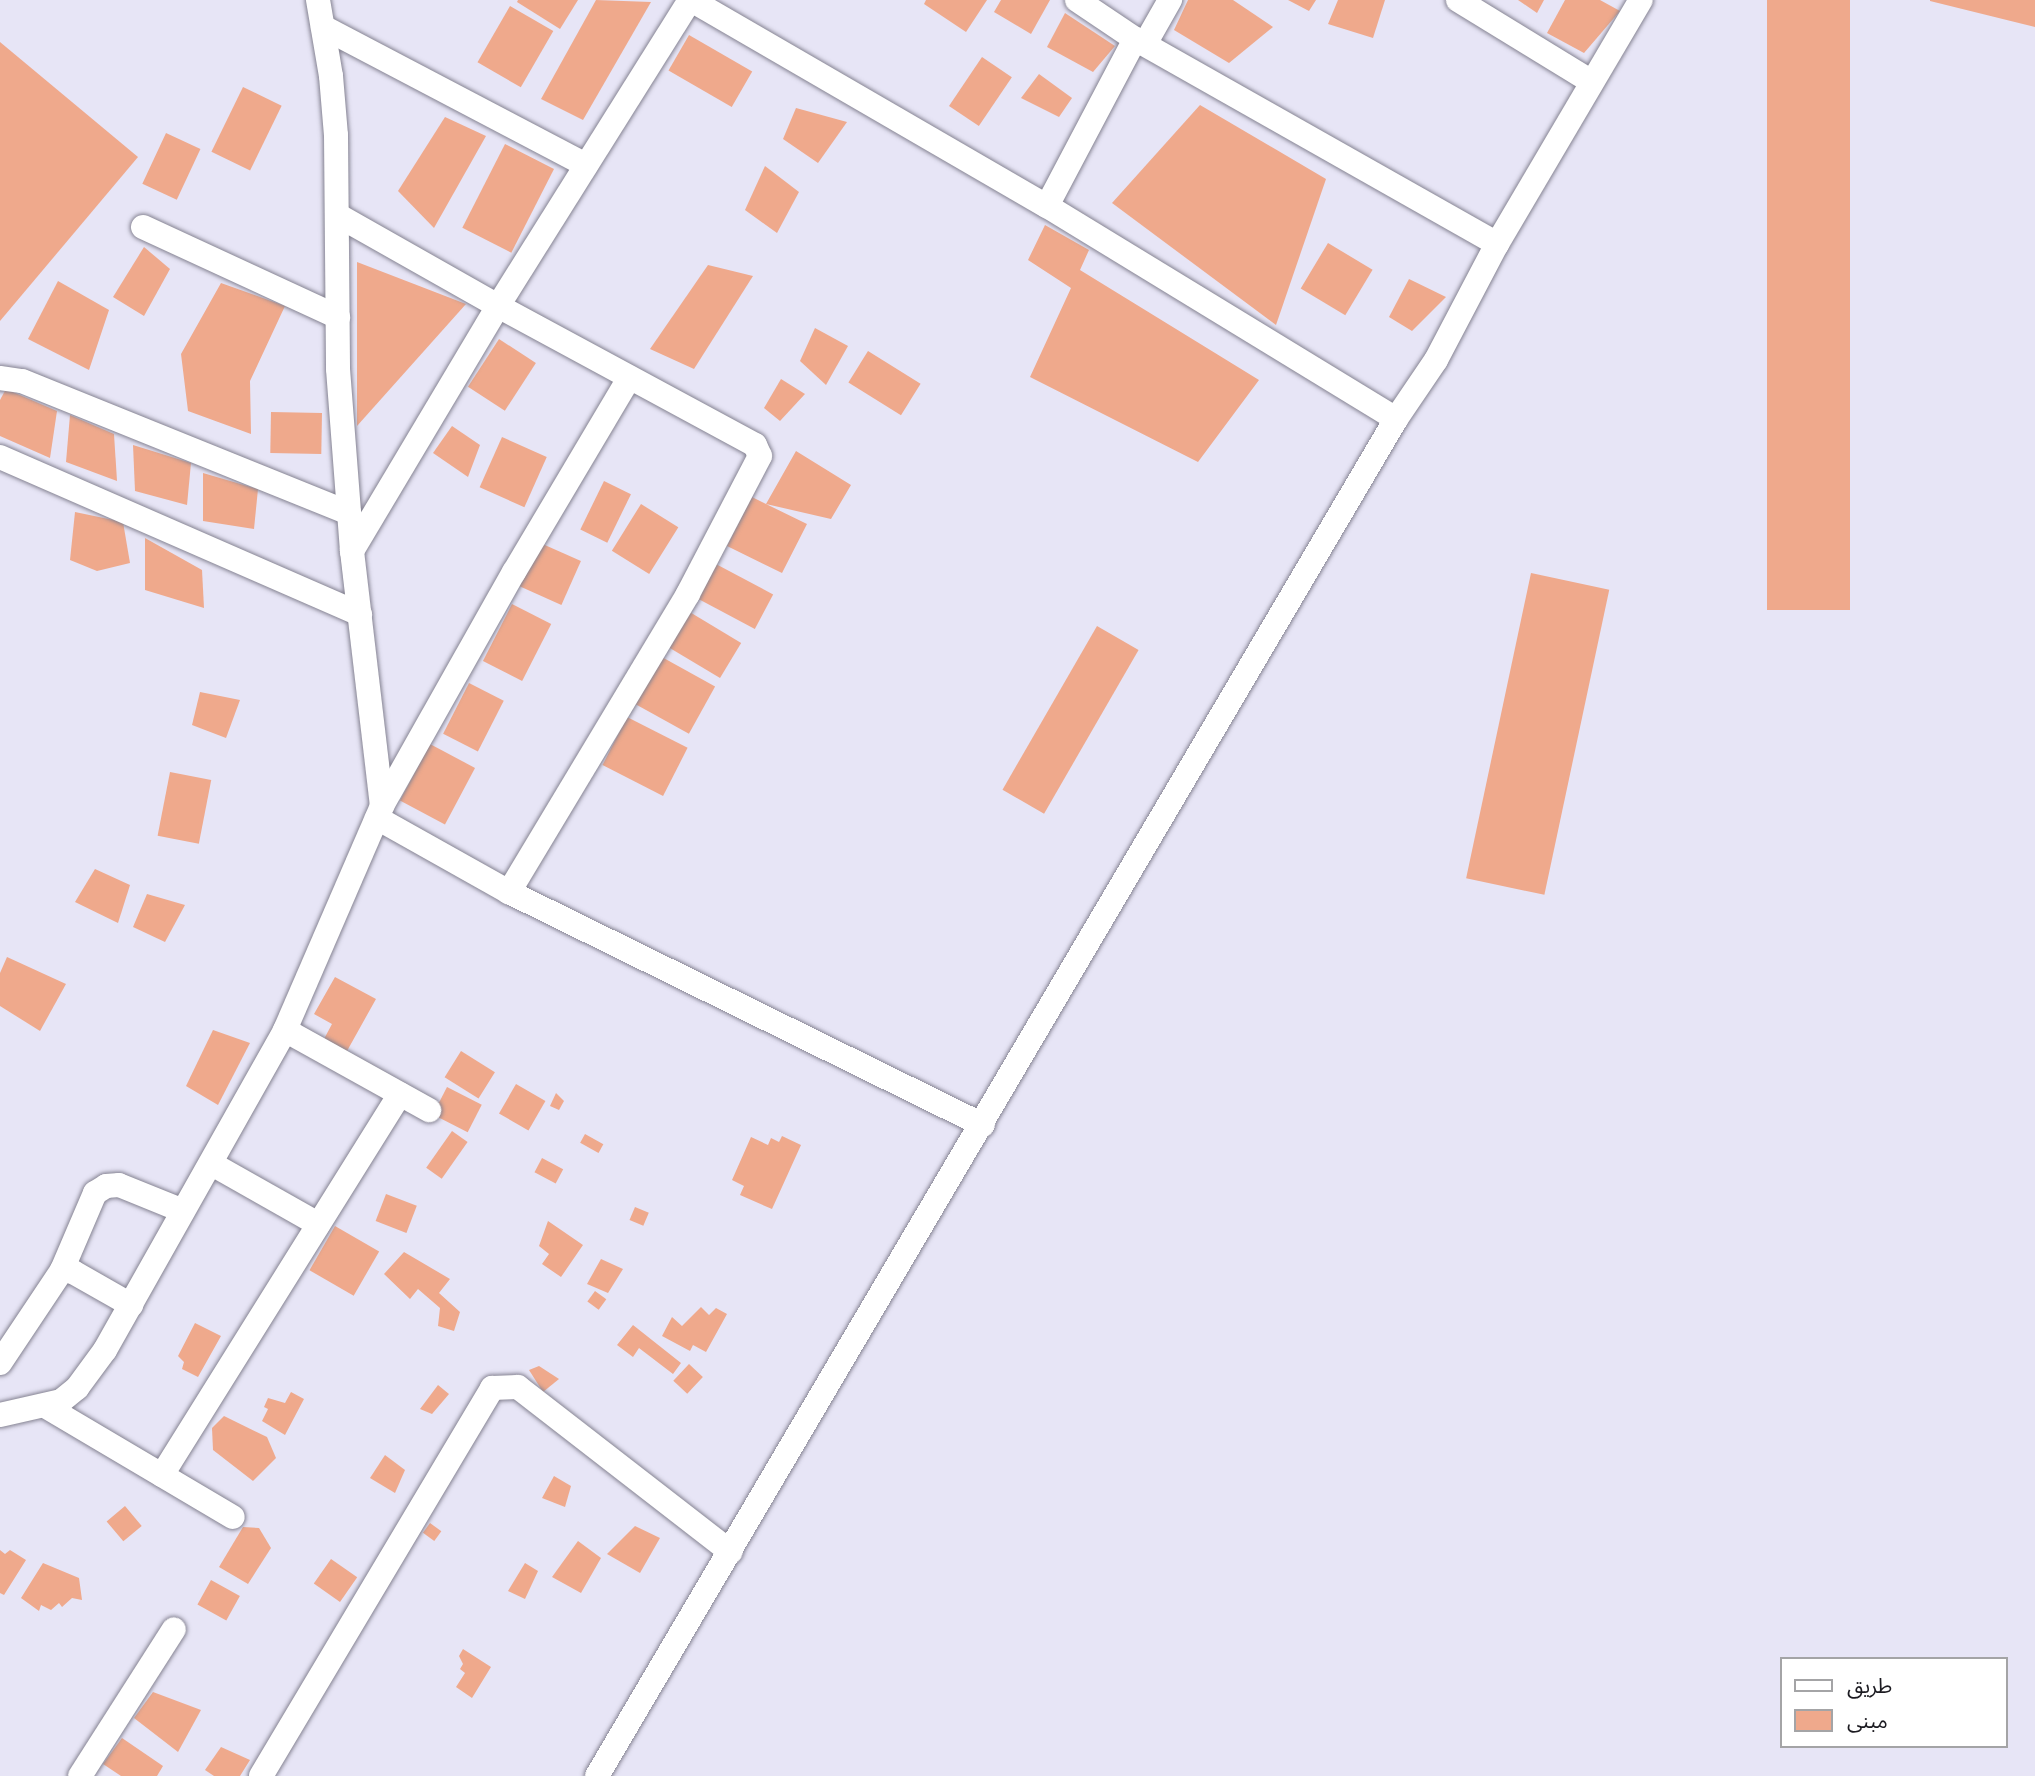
<!DOCTYPE html>
<meta charset="utf-8">
<style>
body{margin:0}
#map{position:relative;width:2035px;height:1776px;overflow:hidden;background:#e7e5f6;font-family:"Open Sans","Noto Sans Arabic",sans-serif}
div>[style]{position:absolute}
.building>*{inset:0;background:#efa98c;transform-origin:0 0}
.roads{filter:drop-shadow(0 0 2px #858392) drop-shadow(0 0 2px #858392)}
.minor>*{height:24px;margin:-12px;padding:0 12px;transform-origin:12px;border-radius:12px;background:#fff}
span{translate:-50% -50%;white-space:nowrap;text-align:center;line-height:1.15;-webkit-text-stroke:5px #fff;paint-order:stroke}
.legend{position:absolute;left:1780px;top:1657px;width:228px;height:91px;box-sizing:border-box;background:#fff;border:2px solid #a4a4a6;margin:0;padding:9px 12px;list-style:none;font-size:21px;color:#1c1b21}
.legend li{display:flex;align-items:center;gap:14px;height:35px}
.legend b{width:35px;border:2px solid #a4a4a6}
</style>
<div id="map">
<div class="building">
<div style="clip-path:polygon(518px 0,578px 0,560px 29px,517px 2px)"></div>
<div style="clip-path:polygon(596px 0,651px 2px,583px 120px,541px 99px)"></div>
<div style="clip-path:polygon(926px 0,987px 0,966px 32px,924px 4px)"></div>
<div style="clip-path:polygon(1001px 0,1050px 0,1031px 34px,994px 12px)"></div>
<div style="clip-path:polygon(1188px 0,1233px 0,1273px 27px,1229px 63px,1174px 30px)"></div>
<div style="clip-path:polygon(1288px 0,1316px 0,1309px 11px)"></div>
<div style="clip-path:polygon(1338px 0,1385px 0,1373px 38px,1328px 24px)"></div>
<div style="clip-path:polygon(1518px 0,1544px 0,1537px 13px)"></div>
<div style="clip-path:polygon(1565px 0,1600px 0,1620px 11px,1584px 53px,1547px 33px)"></div>
<div style="left:1767px;top:0;width:83px;height:610px"></div>
<div style="clip-path:polygon(1930px 0,2035px 0,2035px 27px,1930px 1px)"></div>
<div style="left:510px;top:6px;width:50px;height:65px;rotate:30deg"></div>
<div style="clip-path:polygon(1065px 13px,1115px 46px,1093px 72px,1047px 47px)"></div>
<div style="left:689px;top:35px;width:73px;height:41px;rotate:30deg"></div>
<div style="clip-path:polygon(0 42px,138px 157px,0 321px)"></div>
<div style="left:982px;top:57px;width:36px;height:59px;rotate:34deg"></div>
<div style="clip-path:polygon(1039px 74px,1072px 98px,1059px 117px,1021px 98px)"></div>
<div style="left:243px;top:87px;width:43px;height:72px;rotate:26deg"></div>
<div style="clip-path:polygon(1200px 105px,1326px 179px,1276px 325px,1112px 203px)"></div>
<div style="clip-path:polygon(796px 108px,847px 122px,818px 163px,783px 139px)"></div>
<div style="clip-path:polygon(445px 117px,486px 136px,434px 228px,398px 191px)"></div>
<div style="left:166px;top:133px;width:38px;height:56px;rotate:25deg"></div>
<div style="left:505px;top:144px;width:55px;height:94px;rotate:27deg"></div>
<div style="clip-path:polygon(765px 166px,799px 192px,777px 233px,745px 210px)"></div>
<div style="clip-path:polygon(1045px 225px,1089px 250px,1080px 270px,1259px 380px,1198px 462px,1030px 377px,1071px 288px,1028px 260px)"></div>
<div style="left:1328px;top:243px;width:52px;height:53px;rotate:31deg"></div>
<div style="clip-path:polygon(144px 247px,170px 269px,144px 316px,113px 297px)"></div>
<div style="clip-path:polygon(357px 262px,466px 304px,357px 426px)"></div>
<div style="clip-path:polygon(708px 265px,753px 276px,694px 369px,650px 349px)"></div>
<div style="clip-path:polygon(1409px 279px,1446px 297px,1412px 331px,1389px 317px)"></div>
<div style="clip-path:polygon(58px 281px,109px 310px,89px 370px,28px 339px)"></div>
<div style="clip-path:polygon(221px 283px,285px 306px,250px 381px,251px 434px,188px 411px,181px 354px)"></div>
<div style="clip-path:polygon(815px 328px,848px 346px,826px 385px,800px 361px)"></div>
<div style="left:499px;top:339px;width:44px;height:57px;rotate:33deg"></div>
<div style="left:868px;top:351px;width:62px;height:37px;rotate:32deg"></div>
<div style="clip-path:polygon(781px 379px,805px 394px,780px 421px,764px 408px)"></div>
<div style="clip-path:polygon(6px 389px,57px 411px,50px 458px,0 436px,0 400px)"></div>
<div style="left:271px;top:412px;width:51px;height:41px;rotate:1deg"></div>
<div style="clip-path:polygon(70px 415px,114px 434px,117px 481px,66px 462px)"></div>
<div style="clip-path:polygon(452px 426px,480px 445px,468px 477px,433px 453px)"></div>
<div style="left:502px;top:437px;width:49px;height:55px;rotate:24deg"></div>
<div style="clip-path:polygon(133px 445px,191px 463px,187px 505px,135px 491px)"></div>
<div style="clip-path:polygon(796px 451px,851px 485px,831px 519px,766px 504px,807px 524px,782px 573px,727px 546px,752px 497px,766px 504px)"></div>
<div style="clip-path:polygon(203px 473px,258px 489px,254px 529px,203px 521px)"></div>
<div style="left:604px;top:481px;width:30px;height:54px;rotate:26deg"></div>
<div style="left:641px;top:504px;width:44px;height:55px;rotate:32deg"></div>
<div style="clip-path:polygon(75px 512px,123px 522px,130px 563px,97px 571px,70px 560px)"></div>
<div style="clip-path:polygon(145px 538px,202px 570px,204px 608px,145px 590px)"></div>
<div style="left:538px;top:542px;width:47px;height:48px;rotate:24deg"></div>
<div style="left:714px;top:563px;width:67px;height:39px;rotate:28deg"></div>
<div style="left:1531px;top:573px;width:80px;height:312px;rotate:12deg"></div>
<div style="left:512px;top:604px;width:44px;height:64px;rotate:27deg"></div>
<div style="left:688px;top:611px;width:62px;height:41px;rotate:31deg"></div>
<div style="left:1097px;top:626px;width:48px;height:189px;rotate:30deg"></div>
<div style="left:660px;top:656px;width:63px;height:54px;rotate:29deg"></div>
<div style="left:469px;top:683px;width:39px;height:57px;rotate:27deg"></div>
<div style="clip-path:polygon(200px 692px,240px 700px,226px 738px,192px 725px)"></div>
<div style="left:627px;top:717px;width:68px;height:54px;rotate:27deg"></div>
<div style="left:430px;top:744px;width:51px;height:64px;rotate:28deg"></div>
<div style="left:170px;top:772px;width:42px;height:65px;rotate:11deg"></div>
<div style="clip-path:polygon(95px 869px,130px 885px,118px 923px,75px 902px)"></div>
<div style="clip-path:polygon(147px 894px,185px 905px,165px 942px,133px 927px)"></div>
<div style="clip-path:polygon(7px 957px,66px 984px,40px 1031px,0 1006px,0 973px)"></div>
<div style="clip-path:polygon(335px 977px,376px 999px,347px 1051px,324px 1039px,332px 1024px,314px 1014px)"></div>
<div style="clip-path:polygon(213px 1030px,250px 1043px,218px 1105px,186px 1086px)"></div>
<div style="left:461px;top:1051px;width:40px;height:31px;rotate:32deg"></div>
<div style="left:516px;top:1084px;width:34px;height:34px;rotate:30deg"></div>
<div style="left:447px;top:1087px;width:39px;height:31px;rotate:27deg"></div>
<div style="clip-path:polygon(556px 1093px,564px 1101px,559px 1110px,550px 1106px)"></div>
<div style="left:452px;top:1131px;width:19px;height:45px;rotate:35deg"></div>
<div style="left:585px;top:1134px;width:21px;height:10px;rotate:29deg"></div>
<div style="clip-path:polygon(782px 1136px,801px 1145px,772px 1209px,740px 1195px,744px 1186px,732px 1180px,751px 1137px,768px 1145px,771px 1138px,779px 1142px)"></div>
<div style="left:542px;top:1158px;width:24px;height:16px;rotate:28deg"></div>
<div style="left:386px;top:1194px;width:33px;height:29px;rotate:21deg"></div>
<div style="left:635px;top:1207px;width:15px;height:14px;rotate:23deg"></div>
<div style="clip-path:polygon(548px 1221px,583px 1245px,561px 1277px,542px 1264px,549px 1254px,539px 1246px)"></div>
<div style="left:335px;top:1226px;width:51px;height:51px;rotate:30deg"></div>
<div style="clip-path:polygon(404px 1252px,450px 1279px,439px 1293px,460px 1312px,454px 1331px,438px 1326px,440px 1308px,418px 1289px,410px 1299px,384px 1274px)"></div>
<div style="clip-path:polygon(601px 1259px,623px 1269px,608px 1293px,587px 1284px)"></div>
<div style="left:595px;top:1291px;width:14px;height:13px;rotate:36deg"></div>
<div style="clip-path:polygon(701px 1307px,709px 1315px,716px 1308px,727px 1314px,706px 1352px,693px 1345px,690px 1351px,662px 1336px,672px 1317px,682px 1326px)"></div>
<div style="clip-path:polygon(195px 1323px,221px 1336px,198px 1377px,182px 1369px,184px 1362px,178px 1356px)"></div>
<div style="clip-path:polygon(633px 1325px,681px 1363px,673px 1374px,639px 1348px,633px 1357px,617px 1345px)"></div>
<div style="left:689px;top:1364px;width:19px;height:23px;rotate:43deg"></div>
<div style="clip-path:polygon(539px 1366px,559px 1379px,543px 1392px,529px 1370px)"></div>
<div style="clip-path:polygon(438px 1385px,449px 1394px,432px 1414px,420px 1409px)"></div>
<div style="clip-path:polygon(291px 1392px,304px 1399px,285px 1435px,262px 1421px,268px 1409px,264px 1407px,268px 1398px,285px 1403px)"></div>
<div style="clip-path:polygon(224px 1416px,267px 1437px,276px 1458px,253px 1481px,213px 1450px,212px 1428px)"></div>
<div style="clip-path:polygon(385px 1455px,405px 1470px,395px 1493px,370px 1478px)"></div>
<div style="clip-path:polygon(554px 1476px,571px 1486px,565px 1507px,542px 1498px)"></div>
<div style="left:125px;top:1506px;width:26px;height:24px;rotate:50deg"></div>
<div style="left:430px;top:1523px;width:14px;height:12px;rotate:36deg"></div>
<div style="clip-path:polygon(635px 1526px,660px 1538px,640px 1573px,607px 1554px)"></div>
<div style="clip-path:polygon(243px 1527px,259px 1528px,271px 1548px,248px 1584px,219px 1567px)"></div>
<div style="clip-path:polygon(578px 1541px,601px 1558px,581px 1593px,552px 1577px)"></div>
<div style="clip-path:polygon(0 1550px,5px 1554px,10px 1550px,26px 1560px,4px 1595px,0 1593px)"></div>
<div style="left:331px;top:1559px;width:32px;height:30px;rotate:35deg"></div>
<div style="clip-path:polygon(43px 1563px,79px 1578px,82px 1600px,72px 1598px,62px 1607px,59px 1603px,51px 1610px,41px 1605px,39px 1611px,21px 1598px)"></div>
<div style="clip-path:polygon(525px 1563px,538px 1571px,525px 1599px,508px 1591px)"></div>
<div style="left:211px;top:1580px;width:33px;height:28px;rotate:29deg"></div>
<div style="clip-path:polygon(463px 1649px,491px 1667px,472px 1698px,456px 1687px,465px 1673px,460px 1669px,463px 1664px,459px 1656px)"></div>
<div style="clip-path:polygon(153px 1692px,201px 1710px,178px 1752px,134px 1718px)"></div>
<div style="clip-path:polygon(122px 1738px,163px 1766px,157px 1776px,121px 1776px,103px 1764px)"></div>
<div style="clip-path:polygon(221px 1747px,250px 1760px,240px 1776px,214px 1776px,205px 1770px)"></div>
</div>
<div class="roads">
<div class="minor">
<div style="left:318px;top:0;width:77px;rotate:80.3deg"></div>
<div style="left:331px;top:76px;width:59px;rotate:85.2deg"></div>
<div style="left:336px;top:135px;width:234px;rotate:89.5deg"></div>
<div style="left:338px;top:369px;width:183px;rotate:85.6deg"></div>
<div style="left:352px;top:551px;width:257px;rotate:83.3deg"></div>
<div style="left:691px;top:0;width:411px;rotate:30.1deg"></div>
<div style="left:1047px;top:206px;width:409px;rotate:31.4deg"></div>
<div style="left:1077px;top:0;width:70px;rotate:33.9deg"></div>
<div style="left:1135px;top:39px;width:416px;rotate:29.5deg"></div>
<div style="left:1458px;top:0;width:157px;rotate:31.5deg"></div>
<div style="left:323px;top:27px;width:297px;rotate:27.7deg"></div>
<div style="left:1145px;top:44px;width:51px;rotate:-60.4deg"></div>
<div style="left:1047px;top:206px;width:189px;rotate:-62.2deg"></div>
<div style="left:339px;top:216px;width:183px;rotate:29.5deg"></div>
<div style="left:498px;top:306px;width:292px;rotate:28.4deg"></div>
<div style="left:755px;top:445px;width:12px;rotate:66deg"></div>
<div style="left:760px;top:456px;width:156px;rotate:117.6deg"></div>
<div style="left:688px;top:594px;width:348px;rotate:121deg"></div>
<div style="left:143px;top:227px;width:215px;rotate:24.8deg"></div>
<div style="left:0;top:378px;width:22px;rotate:8deg"></div>
<div style="left:22px;top:381px;width:353px;rotate:22deg"></div>
<div style="left:0;top:457px;width:393px;rotate:23.6deg"></div>
<div style="left:352px;top:551px;width:285px;rotate:-59.2deg"></div>
<div style="left:498px;top:306px;width:361px;rotate:-57.9deg"></div>
<div style="left:377px;top:818px;width:151px;rotate:29.3deg"></div>
<div style="left:509px;top:892px;width:528px;rotate:26.18deg"></div>
<div style="left:285px;top:1030px;width:165px;rotate:29.1deg"></div>
<div style="left:212px;top:1164px;width:122px;rotate:29.5deg"></div>
<div style="left:62px;top:1270px;width:84px;rotate:-66.8deg"></div>
<div style="left:95px;top:1193px;width:13px;rotate:-32deg"></div>
<div style="left:106px;top:1186px;width:13px;rotate:-4deg"></div>
<div style="left:119px;top:1185px;width:69px;rotate:22.1deg"></div>
<div style="left:0;top:1363px;width:112px;rotate:-56.3deg"></div>
<div style="left:62px;top:1270px;width:11px;rotate:10deg"></div>
<div style="left:73px;top:1272px;width:67px;rotate:29.6deg"></div>
<div style="left:45px;top:1406px;width:218px;rotate:30.6deg"></div>
<div style="left:0;top:1415px;width:63px;rotate:-12.9deg"></div>
<div style="left:61px;top:1401px;width:21px;rotate:-39deg"></div>
<div style="left:77px;top:1388px;width:47px;rotate:-53.6deg"></div>
<div style="left:105px;top:1350px;width:367px;rotate:-60.6deg"></div>
<div style="left:285px;top:1030px;width:244px;rotate:-66.6deg"></div>
<div style="left:382px;top:806px;width:269px;rotate:-60.6deg"></div>
<div style="left:514px;top:572px;width:226px;rotate:-59.3deg"></div>
<div style="left:162px;top:1475px;width:449px;rotate:-58deg"></div>
<div style="left:80px;top:1776px;width:174px;rotate:-57.4deg"></div>
<div style="left:261px;top:1776px;width:452px;rotate:-59.2deg"></div>
<div style="left:492px;top:1388px;width:26px;rotate:-2deg"></div>
<div style="left:518px;top:1387px;width:269px;rotate:37.8deg"></div>
<div style="left:597px;top:1776px;width:1575px;rotate:-59.51deg"></div>
<div style="left:1396px;top:419px;width:71px;rotate:-55.9deg"></div>
<div style="left:1436px;top:360px;width:131px;rotate:-62.3deg"></div>
<div style="left:1497px;top:244px;width:283px;rotate:-59.5deg"></div>
</div>
</div>
<ul class="legend">
<li><b style="height:9px;background:#fff"></b>طريق</li>
<li><b style="height:19px;background:#efa98c"></b>مبنى</li>
</ul>
</div>
